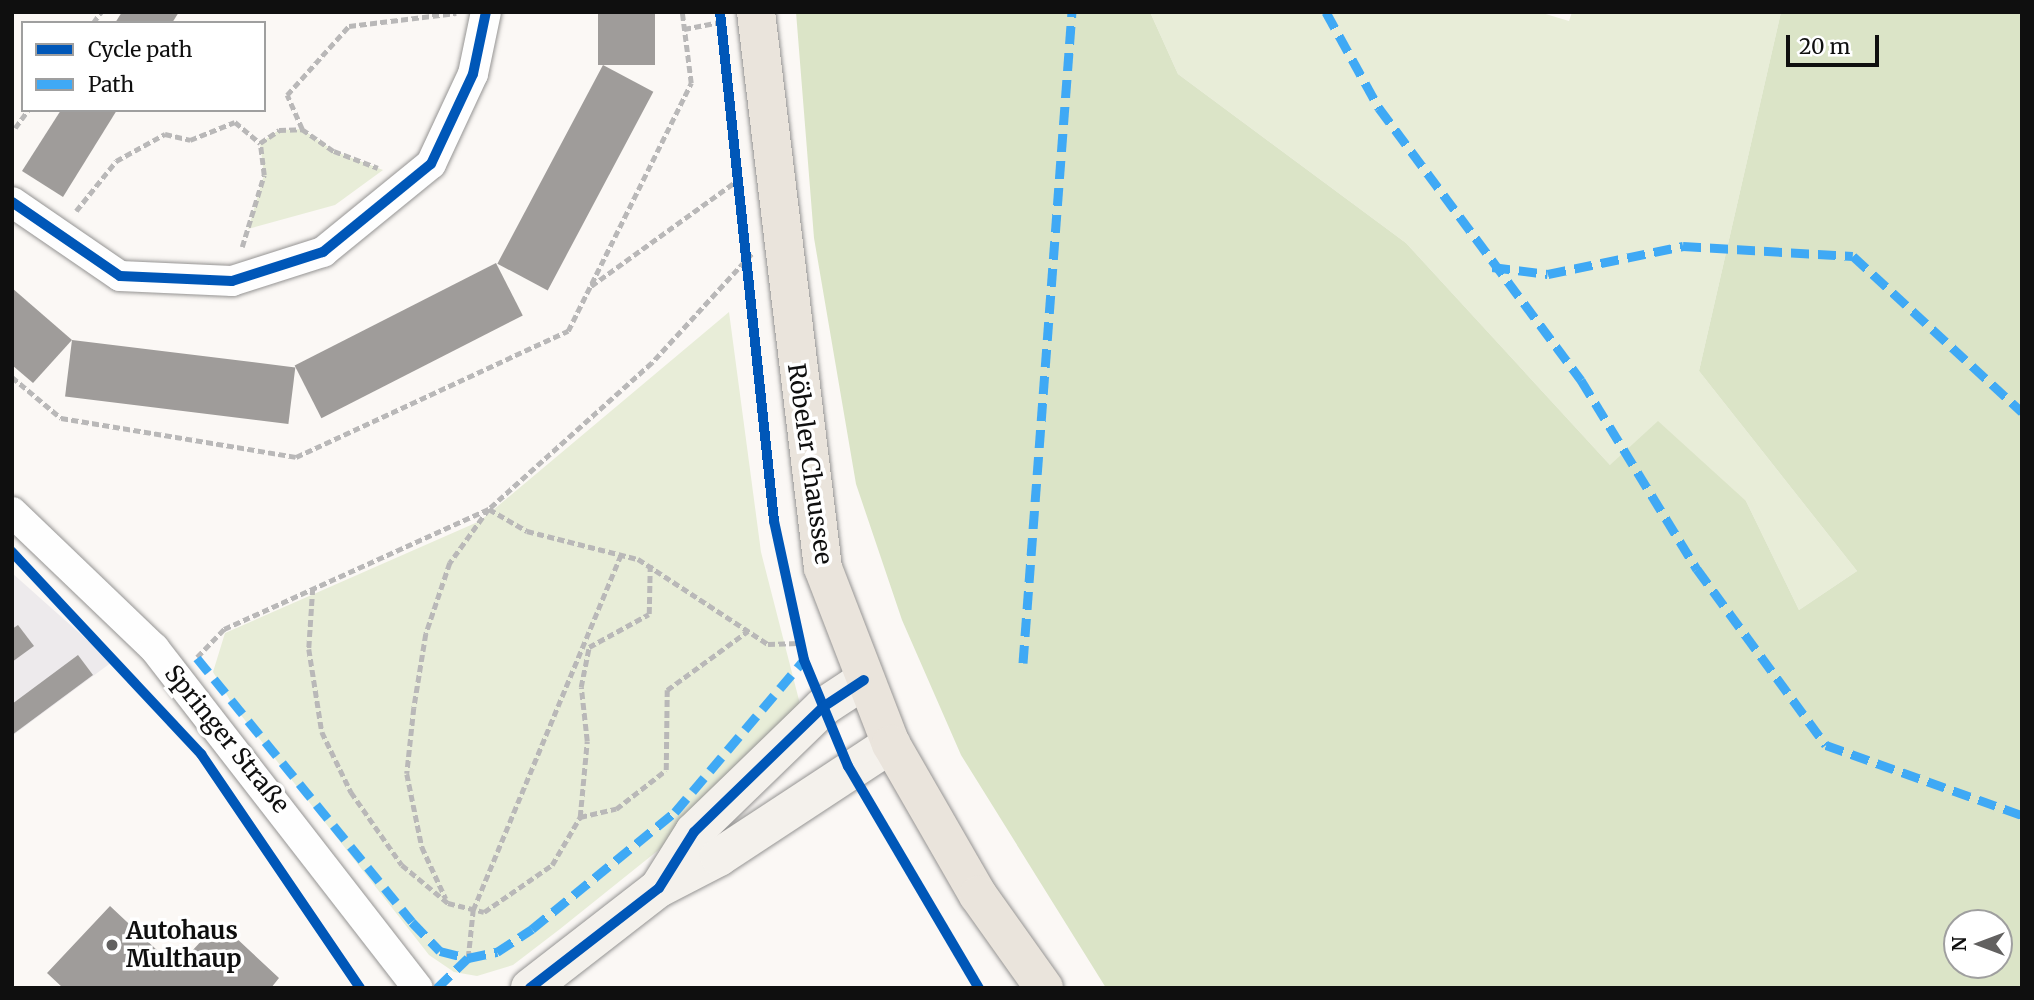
<!DOCTYPE html>
<meta charset="utf-8">
<style>
body{margin:0}
#map{position:relative;width:2034px;height:1000px;overflow:hidden;background:#fbf8f5;font-family:Merriweather,serif}
div>[style]{position:absolute}
.industrial>*{inset:0;background:#edeaec}
.green>*{inset:0;background:#e8edd8}
.forest>*{inset:0;background:#dbe4c7}
.building>*{inset:0;background:#9f9c9a;transform-origin:0 0}
.path>*{height:4.5px;margin-top:-2.25px;transform-origin:0;background:repeating-linear-gradient(90deg,#b9b8b8 0 7px,transparent 0 10.5px)}
.roads{filter:drop-shadow(0 0 2px #959493) drop-shadow(0 0 2px #959493)}
.street>*{height:30px;margin:-15px;padding:0 15px;transform-origin:15px;border-radius:15px;background:#fefefe}
.secondary>*{height:38px;margin:-19px;padding:0 19px;transform-origin:19px;border-radius:19px;background:#f4f1ec}
.primary>*{height:38px;margin:-19px;padding:0 19px;transform-origin:19px;border-radius:19px;background:#eae4dc}
.quiet>*{height:9px;margin-top:-4.5px;transform-origin:0;background:repeating-linear-gradient(90deg,#3fa9f5 0 18px,transparent 0 27px)}
.cycleway>*{height:10px;margin:-5px;padding:0 5px;transform-origin:5px;border-radius:5px;background:#0057b8}
.dots>*{width:19px;height:19px;translate:-50% -50%;box-sizing:border-box;border:4px solid #fff;border-radius:50%}
span{translate:-50% -50%;white-space:nowrap;text-align:center;line-height:1.15;-webkit-text-stroke:7px #fff;paint-order:stroke}
.street-label{font-size:24px;color:#0f0f0f}
.poi-label{font-size:24px;color:#0f0f0f;font-weight:700}
.left{translate:0 -50%;text-align:left}
.frame{position:absolute;inset:0;border:14px solid #0f0f0f;pointer-events:none}
.legend{position:absolute;left:21px;top:21px;width:245px;height:91px;box-sizing:border-box;background:#fff;border:2px solid #9f9f9f;margin:0;padding:9px 12px;list-style:none;font-size:21px;color:#0f0f0f}
.legend li{display:flex;align-items:center;gap:14px;height:35px}
.legend b{width:35px;border:2px solid #9f9f9f}
.north{position:absolute;left:1943px;top:909px;width:70px;height:70px;box-sizing:border-box;background:#fff;border:2px solid #9f9f9f;border-radius:50%;rotate:270deg;font-size:19px;font-weight:700;line-height:28px;text-align:center;color:#0f0f0f}
.north::after{content:'';display:block;margin:auto;width:24px;height:32px;background:#626160;clip-path:polygon(50% 0,100% 100%,50% 72%,0 100%)}
.scale{position:absolute;left:1786px;top:35px;width:93px;height:32px;box-sizing:border-box;border:4px solid #0f0f0f;border-top:0;padding-left:9px;font-size:21px;line-height:24px;white-space:nowrap;color:#0f0f0f;-webkit-text-stroke:5px #fff;paint-order:stroke}
</style>
<div id="map">
<div class="industrial">
<div style="clip-path:polygon(12px 573px,112px 662px,12px 736px)"></div>
</div>
<div class="green">
<div style="clip-path:polygon(1150px 12px,1539px 12px,1569px 21px,1572px 12px,1781px 12px,1699px 371px,1857px 571px,1799px 610px,1746px 501px,1610px 465px,1406px 243px,1178px 74px)"></div>
<div style="clip-path:polygon(302px 129px,334px 151px,383px 170px,335px 205px,248px 229px,264px 175px,260px 143px,279px 130px)"></div>
<div style="clip-path:polygon(729px 312px,761px 552px,800px 704px,676px 836px,560px 929px,513px 965px,477px 976px,454px 972px,429px 955px,233px 705px,213px 672px,225px 633px,480px 521px)"></div>
</div>
<div class="forest">
<div style="clip-path:polygon(evenodd,796px 12px,1150px 12px,1178px 74px,1406px 243px,1610px 465px,1658px 421px,1746px 501px,1799px 610px,1857px 571px,1699px 371px,1781px 12px,2022px 12px,2022px 988px,1106px 988px,961px 755px,902px 620px,856px 484px,814px 238px,796px 12px,1957px 923px,1999px 923px,1999px 965px,1957px 965px,1957px 923px)"></div>
</div>
<div class="building">
<div style="clip-path:polygon(122px 12px,179px 12px,172px 23px,115px 23px)"></div>
<div style="left:598px;top:12px;width:57px;height:53px"></div>
<div style="left:603px;top:65px;width:57px;height:225px;rotate:28deg"></div>
<div style="clip-path:polygon(61px 110px,117px 110px,63px 197px,22px 171px)"></div>
<div style="left:496px;top:263px;width:59px;height:226px;rotate:63deg"></div>
<div style="clip-path:polygon(12px 288px,72px 340px,33px 383px,12px 365px)"></div>
<div style="left:72px;top:340px;width:225px;height:57px;rotate:7deg"></div>
<div style="clip-path:polygon(18px 625px,34px 646px,12px 662px,12px 629px)"></div>
<div style="clip-path:polygon(78px 655px,93px 675px,12px 735px,12px 704px)"></div>
<div style="clip-path:polygon(110px 906px,176px 968px,219px 922px,279px 978px,271px 988px,63px 988px,47px 973px)"></div>
</div>
<div class="path">
<div style="left:93px;top:23px;width:14px;rotate:-54deg"></div>
<div style="left:684px;top:29px;width:38px;rotate:-11deg"></div>
<div style="left:15px;top:128px;width:22px;rotate:-54deg"></div>
<div style="left:302px;top:129px;width:37px;rotate:-114deg"></div>
<div style="left:287px;top:95px;width:93px;rotate:-48.1deg"></div>
<div style="left:349px;top:26px;width:108px;rotate:-6.9deg"></div>
<div style="left:76px;top:211px;width:64px;rotate:-51.3deg"></div>
<div style="left:116px;top:161px;width:56px;rotate:-28.9deg"></div>
<div style="left:165px;top:134px;width:26px;rotate:13deg"></div>
<div style="left:190px;top:140px;width:48px;rotate:-21.8deg"></div>
<div style="left:235px;top:122px;width:33px;rotate:40deg"></div>
<div style="left:242px;top:247px;width:75px;rotate:-73deg"></div>
<div style="left:264px;top:175px;width:32px;rotate:-97deg"></div>
<div style="left:260px;top:143px;width:23px;rotate:-34deg"></div>
<div style="left:279px;top:130px;width:23px;rotate:-2deg"></div>
<div style="left:302px;top:129px;width:39px;rotate:35deg"></div>
<div style="left:334px;top:151px;width:47px;rotate:21.1deg"></div>
<div style="left:752px;top:254px;width:148px;rotate:132.5deg"></div>
<div style="left:652px;top:363px;width:219px;rotate:138.1deg"></div>
<div style="left:489px;top:509px;width:44px;rotate:30.1deg"></div>
<div style="left:527px;top:531px;width:114px;rotate:14.2deg"></div>
<div style="left:638px;top:559px;width:155px;rotate:33.2deg"></div>
<div style="left:768px;top:644px;width:32px;rotate:-2deg"></div>
<div style="left:591px;top:286px;width:178px;rotate:-35.8deg"></div>
<div style="left:12px;top:377px;width:64px;rotate:39.9deg"></div>
<div style="left:61px;top:418px;width:238px;rotate:9.4deg"></div>
<div style="left:296px;top:457px;width:300px;rotate:-24.9deg"></div>
<div style="left:568px;top:331px;width:277px;rotate:-63.6deg"></div>
<div style="left:691px;top:83px;width:72px;rotate:-97.2deg"></div>
<div style="left:313px;top:588px;width:61px;rotate:93.8deg"></div>
<div style="left:309px;top:649px;width:84px;rotate:81.1deg"></div>
<div style="left:322px;top:732px;width:67px;rotate:64.2deg"></div>
<div style="left:351px;top:792px;width:89px;rotate:55.1deg"></div>
<div style="left:402px;top:865px;width:60px;rotate:39.6deg"></div>
<div style="left:448px;top:903px;width:37px;rotate:14deg"></div>
<div style="left:484px;top:912px;width:83px;rotate:-34.7deg"></div>
<div style="left:552px;top:865px;width:56px;rotate:-59.7deg"></div>
<div style="left:580px;top:817px;width:76px;rotate:-84.7deg"></div>
<div style="left:587px;top:741px;width:54px;rotate:-96.3deg"></div>
<div style="left:581px;top:687px;width:41px;rotate:-78.7deg"></div>
<div style="left:589px;top:647px;width:68px;rotate:-28.8deg"></div>
<div style="left:649px;top:614px;width:49px;rotate:-88.8deg"></div>
<div style="left:197px;top:657px;width:39px;rotate:-46deg"></div>
<div style="left:224px;top:629px;width:291px;rotate:-24.4deg"></div>
<div style="left:489px;top:509px;width:67px;rotate:125.8deg"></div>
<div style="left:450px;top:563px;width:75px;rotate:108.7deg"></div>
<div style="left:426px;top:634px;width:75px;rotate:99.2deg"></div>
<div style="left:414px;top:708px;width:66px;rotate:96.1deg"></div>
<div style="left:407px;top:774px;width:75px;rotate:78.4deg"></div>
<div style="left:422px;top:847px;width:57px;rotate:65.2deg"></div>
<div style="left:580px;top:817px;width:37px;rotate:-13deg"></div>
<div style="left:616px;top:809px;width:63px;rotate:-38deg"></div>
<div style="left:666px;top:770px;width:80px;rotate:-89.3deg"></div>
<div style="left:667px;top:690px;width:100px;rotate:-36.1deg"></div>
<div style="left:468px;top:958px;width:48px;rotate:-84.1deg"></div>
<div style="left:473px;top:910px;width:385px;rotate:-67.4deg"></div>
</div>
<div class="roads">
<div class="street">
<div style="left:12px;top:202px;width:131px;rotate:34.4deg"></div>
<div style="left:120px;top:276px;width:112px;rotate:2.6deg"></div>
<div style="left:232px;top:281px;width:96px;rotate:-17.7deg"></div>
<div style="left:323px;top:252px;width:139px;rotate:-39.2deg"></div>
<div style="left:431px;top:164px;width:99px;rotate:-65deg"></div>
<div style="left:473px;top:74px;width:63px;rotate:-78.2deg"></div>
<div style="left:12px;top:512px;width:197px;rotate:43.8deg"></div>
<div style="left:154px;top:648px;width:430px;rotate:52.2deg"></div>
</div>
<div class="secondary">
<div style="left:660px;top:886px;width:64px;rotate:-57.8deg"></div>
<div style="left:694px;top:832px;width:180px;rotate:-44.1deg"></div>
<div style="left:823px;top:707px;width:49px;rotate:-33.4deg"></div>
<div style="left:530px;top:988px;width:163px;rotate:-37.8deg"></div>
<div style="left:659px;top:888px;width:68px;rotate:-27.3deg"></div>
<div style="left:719px;top:857px;width:206px;rotate:-33.3deg"></div>
</div>
<div class="primary">
<div style="left:756px;top:12px;width:560px;rotate:83.13deg"></div>
<div style="left:823px;top:568px;width:189px;rotate:68.9deg"></div>
<div style="left:891px;top:744px;width:174px;rotate:60.1deg"></div>
<div style="left:978px;top:895px;width:114px;rotate:54.6deg"></div>
</div>
</div>
<div class="quiet">
<div style="left:1326px;top:12px;width:110px;rotate:61.1deg"></div>
<div style="left:1379px;top:108px;width:339px;rotate:53.4deg"></div>
<div style="left:1581px;top:380px;width:222px;rotate:58.5deg"></div>
<div style="left:1697px;top:569px;width:218px;rotate:53.8deg"></div>
<div style="left:1826px;top:745px;width:208px;rotate:19.7deg"></div>
<div style="left:1492px;top:267px;width:56px;rotate:7.1deg"></div>
<div style="left:1548px;top:274px;width:138px;rotate:-11.7deg"></div>
<div style="left:1683px;top:246px;width:170px;rotate:3.4deg"></div>
<div style="left:1853px;top:256px;width:230px;rotate:42.7deg"></div>
<div style="left:197px;top:658px;width:340px;rotate:50.8deg"></div>
<div style="left:412px;top:922px;width:40px;rotate:46deg"></div>
<div style="left:440px;top:951px;width:29px;rotate:14deg"></div>
<div style="left:468px;top:958px;width:30px;rotate:-12deg"></div>
<div style="left:497px;top:952px;width:42px;rotate:-33.3deg"></div>
<div style="left:532px;top:929px;width:185px;rotate:-39.3deg"></div>
<div style="left:675px;top:812px;width:199px;rotate:-49.7deg"></div>
<div style="left:1023px;top:663px;width:653px;rotate:-85.7deg"></div>
<div style="left:437px;top:988px;width:43px;rotate:-44.1deg"></div>
</div>
<div class="cycleway">
<div style="left:720px;top:12px;width:512px;rotate:83.94deg"></div>
<div style="left:774px;top:521px;width:142px;rotate:77.8deg"></div>
<div style="left:804px;top:660px;width:115px;rotate:67.5deg"></div>
<div style="left:848px;top:766px;width:258px;rotate:59.5deg"></div>
<div style="left:12px;top:202px;width:131px;rotate:34.4deg"></div>
<div style="left:120px;top:276px;width:112px;rotate:2.6deg"></div>
<div style="left:232px;top:281px;width:96px;rotate:-17.7deg"></div>
<div style="left:323px;top:252px;width:139px;rotate:-39.2deg"></div>
<div style="left:431px;top:164px;width:99px;rotate:-65deg"></div>
<div style="left:473px;top:74px;width:63px;rotate:-78.2deg"></div>
<div style="left:12px;top:552px;width:277px;rotate:46.9deg"></div>
<div style="left:201px;top:754px;width:283px;rotate:55.8deg"></div>
<div style="left:530px;top:988px;width:163px;rotate:-37.8deg"></div>
<div style="left:659px;top:888px;width:66px;rotate:-58deg"></div>
<div style="left:694px;top:832px;width:180px;rotate:-44.1deg"></div>
<div style="left:823px;top:707px;width:49px;rotate:-33.4deg"></div>
</div>
<div class="dots">
<div style="left:112px;top:945px;background:#626160"></div>
</div>
<div class="street-label">
<span style="left:810px;top:464px;rotate:82deg">Röbeler Chaussee</span>
<span style="left:227px;top:739px;rotate:51deg">Springer Straße</span>
</div>
<div class="poi-label">
<span class="left" style="left:126px;top:945px">Autohaus<br>Multhaup</span>
</div>
<div class="frame"></div>
<ul class="legend">
<li><b style="height:9px;background:#0057b8"></b>Cycle path</li>
<li><b style="height:9px;background:#3fa9f5"></b>Path</li>
</ul>
<div class="north">N</div>
<div class="scale">20 m</div>
</div>
